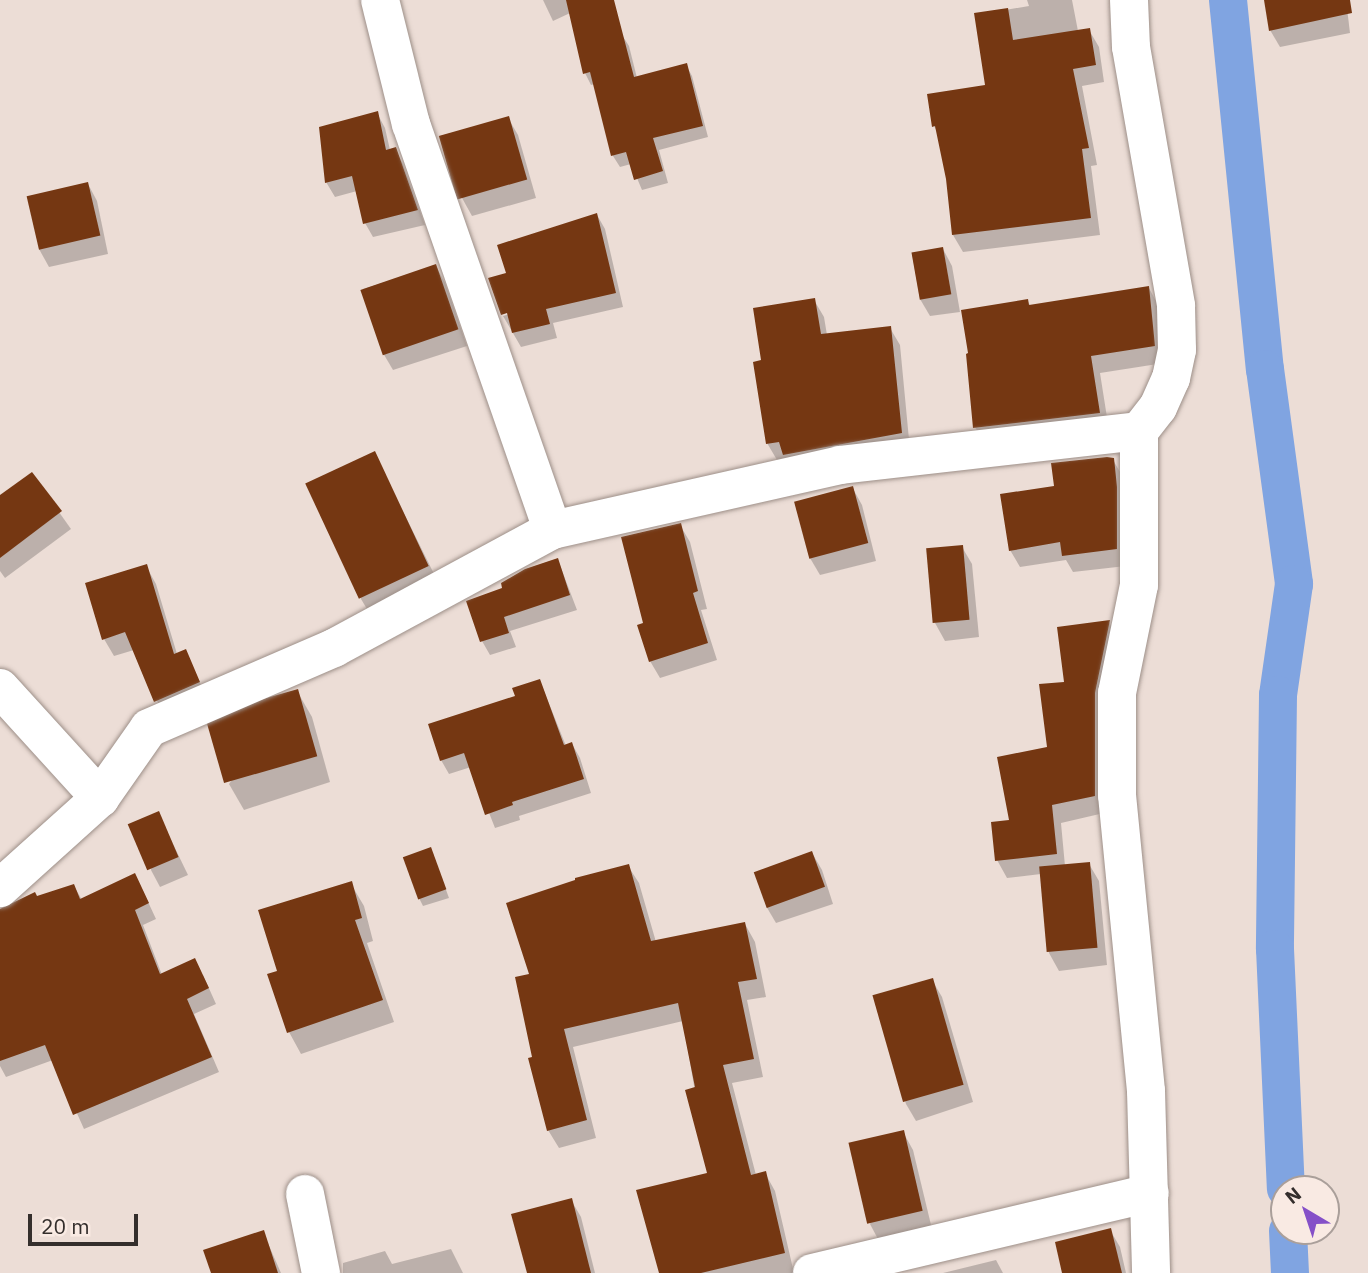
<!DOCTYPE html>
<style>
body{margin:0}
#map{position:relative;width:1368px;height:1273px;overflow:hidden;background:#ecddd6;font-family:"IBM Plex Sans",sans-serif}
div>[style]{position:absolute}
.shadow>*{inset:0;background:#0003}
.canal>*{height:38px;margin:-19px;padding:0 19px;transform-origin:19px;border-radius:19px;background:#80a4e1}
.building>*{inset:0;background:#753712;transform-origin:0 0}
.roads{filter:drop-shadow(0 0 2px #9d8f88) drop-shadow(0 0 2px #9d8f88)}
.minor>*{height:38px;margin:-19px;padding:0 19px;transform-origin:19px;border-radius:19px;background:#fff}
span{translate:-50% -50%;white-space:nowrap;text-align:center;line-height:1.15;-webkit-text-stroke:7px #f9eae3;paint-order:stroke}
.north{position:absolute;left:1270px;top:1175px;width:70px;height:70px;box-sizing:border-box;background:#f9eae3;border:2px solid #aa9f9a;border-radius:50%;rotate:321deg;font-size:19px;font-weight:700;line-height:28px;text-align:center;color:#342e2c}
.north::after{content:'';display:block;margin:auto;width:24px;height:32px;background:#8550c8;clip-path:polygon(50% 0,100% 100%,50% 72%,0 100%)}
.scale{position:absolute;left:28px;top:1214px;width:110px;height:32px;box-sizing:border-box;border:4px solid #342e2c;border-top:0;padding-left:9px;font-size:21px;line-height:24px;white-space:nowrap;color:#342e2c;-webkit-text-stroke:5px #f9eae3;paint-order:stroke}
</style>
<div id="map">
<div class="shadow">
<div style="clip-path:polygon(543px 0,598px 0,553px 21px)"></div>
<div style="clip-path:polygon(1027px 0,1072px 0,1078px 31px,1089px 30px,1099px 47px,1104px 82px,1082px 86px,1097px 165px,1091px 166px,1100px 235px,963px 252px,953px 235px,947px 179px,939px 135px,934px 126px,987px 87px,976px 15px,1029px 6px)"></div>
<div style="clip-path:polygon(1266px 0,1346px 0,1350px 33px,1280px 47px,1270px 30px)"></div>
<div style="clip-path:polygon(622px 35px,629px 46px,637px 78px,686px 65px,692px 76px,708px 137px,659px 150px,668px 183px,642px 190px,631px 164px,620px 167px,613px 156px,595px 84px,591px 85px,585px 73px)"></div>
<div style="clip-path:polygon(377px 113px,385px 128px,390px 150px,395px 149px,403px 164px,425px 225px,373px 237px,365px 223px,357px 191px,335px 197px,326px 182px)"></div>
<div style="clip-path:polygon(508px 118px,518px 135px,536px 198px,472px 216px,462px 198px,440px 136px)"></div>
<div style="clip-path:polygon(88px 184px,97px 201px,108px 254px,49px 267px,39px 249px)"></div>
<div style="clip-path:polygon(597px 215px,605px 229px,623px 307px,553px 323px,557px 338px,521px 347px,503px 316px,516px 312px,508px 275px)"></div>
<div style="clip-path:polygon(943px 249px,952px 266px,960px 312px,930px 316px,920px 299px)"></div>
<div style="clip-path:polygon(436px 266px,445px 283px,467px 346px,393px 370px,383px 353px,363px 289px)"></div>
<div style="clip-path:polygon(1149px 288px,1158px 305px,1164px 363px,1100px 373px,1109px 430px,985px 445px,975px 427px,1027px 300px,1031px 307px)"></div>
<div style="clip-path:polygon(814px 300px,824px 317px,827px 335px,890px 328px,900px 345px,910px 450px,777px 460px,767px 443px,763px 362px)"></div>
<div style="clip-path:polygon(374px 453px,443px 592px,376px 624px,361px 599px)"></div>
<div style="clip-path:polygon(1113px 460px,1123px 477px,1126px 566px,1073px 572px,1066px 560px,1020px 567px,1010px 550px,1056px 487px)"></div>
<div style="clip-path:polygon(32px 474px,71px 529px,5px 578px,0 571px,0 497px)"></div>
<div style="clip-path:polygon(852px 487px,862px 505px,876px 561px,820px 575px,810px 558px)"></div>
<div style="clip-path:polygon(680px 525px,690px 542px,707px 609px,701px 610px,717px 660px,660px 678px,650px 661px,645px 624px)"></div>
<div style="clip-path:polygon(962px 547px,972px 564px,979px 637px,945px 641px,935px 623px)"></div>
<div style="clip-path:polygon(558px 560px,577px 610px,510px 631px,516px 647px,490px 655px,482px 641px,504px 589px)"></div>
<div style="clip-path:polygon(146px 566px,156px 584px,177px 654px,185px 651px,208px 700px,165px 718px,134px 650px,114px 656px,104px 639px)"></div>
<div style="clip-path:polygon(1109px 622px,1118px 639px,1104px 813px,1061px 823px,1065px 866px,1089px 864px,1099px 881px,1107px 965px,1059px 971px,1049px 953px,1041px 874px,1007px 878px,997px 860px,1011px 822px,1049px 749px,1065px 684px)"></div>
<div style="clip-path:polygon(540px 681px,566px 746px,572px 744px,580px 758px,591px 793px,519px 816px,520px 820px,495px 828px,471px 767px,449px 774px,441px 760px)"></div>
<div style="clip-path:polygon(297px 691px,312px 717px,330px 782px,244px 810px,229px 784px)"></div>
<div style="clip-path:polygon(158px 813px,188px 875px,160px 887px,151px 870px)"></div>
<div style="clip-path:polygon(431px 849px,449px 898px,423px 906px,419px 898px)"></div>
<div style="clip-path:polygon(812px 853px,822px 870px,833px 904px,776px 923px,766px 906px)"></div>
<div style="clip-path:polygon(628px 866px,639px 883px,656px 942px,745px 924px,755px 942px,766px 997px,747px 1000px,763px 1077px,732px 1083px,756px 1175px,765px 1173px,775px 1191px,794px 1273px,660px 1273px,709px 1174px,683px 1021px,573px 1047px,596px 1138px,559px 1148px,548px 1130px,534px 1059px,532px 975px)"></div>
<div style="clip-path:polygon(351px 884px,364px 906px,373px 941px,367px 943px,394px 1022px,301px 1054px,289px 1032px)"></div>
<div style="clip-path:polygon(74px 886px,82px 900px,143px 891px,156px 919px,143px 925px,162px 975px,203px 975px,216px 1004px,194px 1014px,219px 1072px,84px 1129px,53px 1060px,6px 1077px,0 1066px,0 911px)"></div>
<div style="clip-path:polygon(932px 980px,942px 997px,973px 1102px,916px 1121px,906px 1104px,875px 998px)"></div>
<div style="clip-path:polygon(903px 1132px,913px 1150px,932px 1229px,879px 1241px,870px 1224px)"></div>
<div style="clip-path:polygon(571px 1200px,581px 1217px,595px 1273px,529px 1273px)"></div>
<div style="clip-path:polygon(1110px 1230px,1120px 1247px,1126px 1273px,1064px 1273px)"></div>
<div style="clip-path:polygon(263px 1232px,281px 1273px,213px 1273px)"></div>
<div style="clip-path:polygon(451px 1249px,463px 1273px,343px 1273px,343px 1263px,385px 1251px,392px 1264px)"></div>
<div style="clip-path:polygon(996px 1260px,1003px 1273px,943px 1273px)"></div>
</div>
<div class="canal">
<div style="left:1228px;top:0;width:371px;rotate:84.3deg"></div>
<div style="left:1265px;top:369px;width:217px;rotate:82.3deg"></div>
<div style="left:1294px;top:584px;width:112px;rotate:98.2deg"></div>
<div style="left:1278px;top:695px;width:254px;rotate:90.7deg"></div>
<div style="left:1275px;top:949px;width:240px;rotate:87.4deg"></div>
<div style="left:1288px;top:1231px;width:42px;rotate:87.3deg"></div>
</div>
<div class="building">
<div style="clip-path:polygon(566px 0,614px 0,634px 77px,687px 63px,703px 126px,653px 138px,663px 171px,634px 180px,626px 152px,611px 156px,590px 72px,583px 74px)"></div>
<div style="clip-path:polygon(1264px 0,1350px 0,1352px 13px,1269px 31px)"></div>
<div style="clip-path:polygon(1008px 8px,1013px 40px,1090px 28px,1096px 65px,1073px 69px,1089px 148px,1082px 149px,1091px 218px,952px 235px,946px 179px,935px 126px,932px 127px,927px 94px,985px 85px,974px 13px)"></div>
<div style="clip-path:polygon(378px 111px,386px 150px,396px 147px,418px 210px,363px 224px,352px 176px,325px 183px,319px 127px)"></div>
<div style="left:509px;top:116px;width:66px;height:73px;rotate:74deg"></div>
<div style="left:88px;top:182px;width:55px;height:63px;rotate:77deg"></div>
<div style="clip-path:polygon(597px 213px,616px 293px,546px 309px,550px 324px,512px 333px,507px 313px,501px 315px,488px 278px,506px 273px,497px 245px)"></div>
<div style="left:943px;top:247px;width:48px;height:32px;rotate:80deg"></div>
<div style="left:436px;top:264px;width:69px;height:80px;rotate:71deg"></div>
<div style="clip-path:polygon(1149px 286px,1155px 346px,1091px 356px,1100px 413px,973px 428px,966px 354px,968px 353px,961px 310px,1028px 299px,1029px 305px)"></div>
<div style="clip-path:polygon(815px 298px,821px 334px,891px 326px,902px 433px,783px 455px,779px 442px,766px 444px,753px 362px,761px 360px,753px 308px)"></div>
<div style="left:375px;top:451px;width:127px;height:77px;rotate:65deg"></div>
<div style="clip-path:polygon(1107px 457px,1114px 458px,1117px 487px,1117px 549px,1062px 556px,1060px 542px,1009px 551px,1000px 494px,1054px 486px,1051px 463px)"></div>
<div style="clip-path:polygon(32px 472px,62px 511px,0 558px,0 495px)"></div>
<div style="left:853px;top:486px;width:59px;height:61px;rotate:75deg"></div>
<div style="clip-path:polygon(681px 523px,698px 591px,693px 593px,708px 643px,649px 662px,637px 625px,643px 623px,621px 537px)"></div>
<div style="left:963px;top:545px;width:75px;height:37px;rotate:85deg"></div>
<div style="clip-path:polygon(558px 558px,570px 595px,504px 617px,509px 633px,480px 642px,466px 601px,502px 588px,501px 583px,525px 569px)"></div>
<div style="clip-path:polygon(147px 564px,174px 654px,186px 649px,200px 682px,154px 702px,125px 632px,102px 640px,85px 583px)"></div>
<div style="clip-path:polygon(1110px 620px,1095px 693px,1095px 796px,1052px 805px,1057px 854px,995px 861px,991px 822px,1009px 820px,997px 757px,1047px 747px,1039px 684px,1064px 682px,1057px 627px)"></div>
<div style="clip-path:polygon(540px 679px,564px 745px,572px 742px,584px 779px,512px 802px,513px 805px,485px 815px,464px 753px,440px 761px,428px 724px,515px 696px,512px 688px)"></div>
<div style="left:298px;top:689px;width:70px;height:97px;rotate:74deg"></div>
<div style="left:159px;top:811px;width:50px;height:34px;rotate:67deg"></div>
<div style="left:431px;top:847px;width:45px;height:30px;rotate:70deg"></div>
<div style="left:812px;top:851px;width:38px;height:62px;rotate:70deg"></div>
<div style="left:1090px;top:862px;width:86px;height:51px;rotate:85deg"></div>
<div style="clip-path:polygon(629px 864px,651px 941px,745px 922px,757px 979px,738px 982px,754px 1059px,723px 1065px,751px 1175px,766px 1171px,785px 1253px,701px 1273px,659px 1273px,636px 1190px,707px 1173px,685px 1090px,695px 1087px,678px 1003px,564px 1029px,587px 1120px,547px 1131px,528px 1058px,532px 1057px,515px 977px,529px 974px,506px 903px,575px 880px,575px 878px)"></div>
<div style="clip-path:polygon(135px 873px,149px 903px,135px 910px,160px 974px,195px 958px,209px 988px,187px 999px,212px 1057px,73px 1115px,45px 1045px,0 1061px,0 909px,35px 892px,37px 896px,74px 884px,80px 899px)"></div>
<div style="clip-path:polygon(352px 881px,362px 918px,355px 920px,383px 1000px,287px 1033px,267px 974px,277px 971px,258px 910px)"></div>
<div style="left:933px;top:978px;width:111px;height:63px;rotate:74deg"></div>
<div style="left:904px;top:1130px;width:83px;height:57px;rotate:77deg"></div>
<div style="clip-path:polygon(572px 1198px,591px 1273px,527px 1273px,511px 1214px)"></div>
<div style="clip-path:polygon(1111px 1228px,1122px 1273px,1062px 1273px,1055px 1242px)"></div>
<div style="clip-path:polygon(264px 1230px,278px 1273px,211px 1273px,203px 1250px)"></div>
</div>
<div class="roads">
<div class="minor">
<div style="left:380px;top:0;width:128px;rotate:76deg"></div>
<div style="left:411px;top:124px;width:430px;rotate:70.8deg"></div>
<div style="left:1129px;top:0;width:47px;rotate:87.6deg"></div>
<div style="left:1131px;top:47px;width:263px;rotate:80.1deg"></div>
<div style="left:1176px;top:306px;width:44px;rotate:88.7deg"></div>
<div style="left:1177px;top:350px;width:29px;rotate:102deg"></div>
<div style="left:1171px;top:378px;width:32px;rotate:114deg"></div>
<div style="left:1158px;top:407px;width:31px;rotate:128deg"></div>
<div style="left:0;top:688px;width:149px;rotate:47.7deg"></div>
<div style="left:100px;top:798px;width:135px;rotate:138deg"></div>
<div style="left:100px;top:798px;width:85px;rotate:-55deg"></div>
<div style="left:149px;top:728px;width:202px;rotate:-23.4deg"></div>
<div style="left:334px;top:648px;width:248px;rotate:-28.4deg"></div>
<div style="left:552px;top:530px;width:295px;rotate:-12.7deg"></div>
<div style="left:840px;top:465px;width:301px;rotate:-6.5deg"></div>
<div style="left:1139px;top:431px;width:154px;rotate:90deg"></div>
<div style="left:1139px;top:585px;width:110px;rotate:101.5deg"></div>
<div style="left:1117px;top:693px;width:102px;rotate:90deg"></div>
<div style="left:1117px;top:795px;width:297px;rotate:84.4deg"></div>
<div style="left:1146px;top:1091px;width:182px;rotate:88.4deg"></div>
<div style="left:305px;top:1194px;width:81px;rotate:78.6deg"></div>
<div style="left:812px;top:1273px;width:347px;rotate:-13.3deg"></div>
</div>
</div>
<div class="north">N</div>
<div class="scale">20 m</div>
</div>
